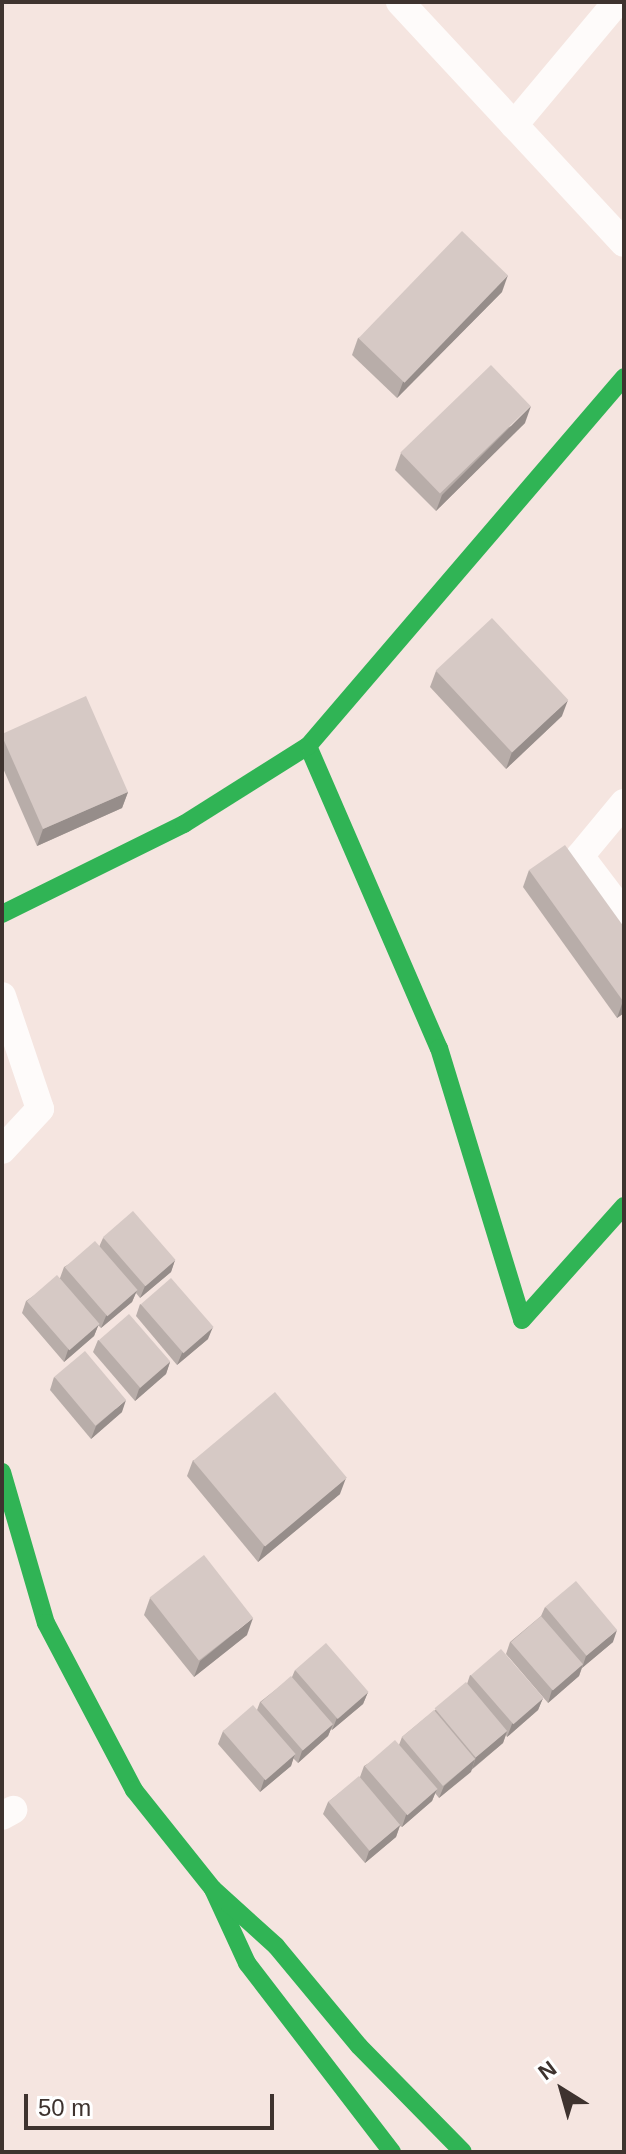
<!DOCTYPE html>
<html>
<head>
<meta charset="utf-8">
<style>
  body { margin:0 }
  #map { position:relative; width:626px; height:2154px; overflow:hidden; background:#f5e5e0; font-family:Arial,sans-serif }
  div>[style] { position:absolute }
  .street>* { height:28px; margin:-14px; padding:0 14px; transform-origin:14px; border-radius:14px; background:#fefbfa }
  .fast>* { height:18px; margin:-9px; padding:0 9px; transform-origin:9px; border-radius:9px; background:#30b455 }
  .wall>* { inset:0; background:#b8ada9 }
  .shaded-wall>* { inset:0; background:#968d8a }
  .building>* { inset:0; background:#d6c9c5; transform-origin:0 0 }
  span { translate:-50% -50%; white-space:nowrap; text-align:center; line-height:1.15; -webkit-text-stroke:6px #fff; paint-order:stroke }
  .frame { position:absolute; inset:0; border:4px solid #3e332f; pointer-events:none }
  .north { position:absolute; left:522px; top:2050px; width:80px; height:80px; -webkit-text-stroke:6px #fff; paint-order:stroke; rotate:323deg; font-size:22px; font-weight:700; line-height:32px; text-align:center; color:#3e332f }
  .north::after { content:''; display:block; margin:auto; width:28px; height:36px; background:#3e332f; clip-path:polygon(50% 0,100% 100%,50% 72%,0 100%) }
  .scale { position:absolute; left:24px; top:2094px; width:250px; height:36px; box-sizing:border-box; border:4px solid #3e332f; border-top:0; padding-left:10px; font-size:24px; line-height:28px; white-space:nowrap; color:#3e332f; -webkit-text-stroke:6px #fff; paint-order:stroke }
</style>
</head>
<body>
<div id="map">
  <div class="street">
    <i style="left:400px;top:2px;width:329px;rotate:47.1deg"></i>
    <i style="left:514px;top:125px;width:160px;rotate:-50.1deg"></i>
    <i style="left:624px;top:803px;width:69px;rotate:129.7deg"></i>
    <i style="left:580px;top:856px;width:73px;rotate:52.8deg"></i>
    <i style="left:2px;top:996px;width:119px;rotate:71.4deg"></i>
    <i style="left:40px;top:1109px;width:56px;rotate:132.8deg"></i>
    <i style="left:2px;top:1816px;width:13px;rotate:-29deg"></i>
  </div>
  <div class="fast">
    <i style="left:308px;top:746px;width:329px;rotate:66.6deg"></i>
    <i style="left:439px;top:1048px;width:284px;rotate:73deg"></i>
    <i style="left:522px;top:1320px;width:153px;rotate:-48.2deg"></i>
    <i style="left:2px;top:914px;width:203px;rotate:-26.3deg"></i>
    <i style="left:184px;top:824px;width:146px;rotate:-32.2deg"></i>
    <i style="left:308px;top:746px;width:486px;rotate:-49.4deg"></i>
    <i style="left:2px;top:1472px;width:157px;rotate:73.8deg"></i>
    <i style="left:46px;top:1623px;width:189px;rotate:62.2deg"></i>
    <i style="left:134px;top:1790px;width:127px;rotate:51.4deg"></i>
    <i style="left:392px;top:2152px;width:238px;rotate:-127.5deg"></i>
    <i style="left:247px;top:1963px;width:81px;rotate:-114.7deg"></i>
    <i style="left:213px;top:1889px;width:85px;rotate:42.1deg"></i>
    <i style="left:276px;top:1946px;width:130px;rotate:50.3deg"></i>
    <i style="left:359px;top:2046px;width:148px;rotate:45.5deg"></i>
  </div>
  <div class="wall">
    <i style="clip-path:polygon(502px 292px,397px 398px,352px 355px,358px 338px)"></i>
    <i style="clip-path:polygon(525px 423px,436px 511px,395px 470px,401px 453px)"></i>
    <i style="clip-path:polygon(436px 671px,562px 716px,506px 769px,430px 687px)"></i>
    <i style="clip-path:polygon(2px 734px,128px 792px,122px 808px,37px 846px,2px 766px)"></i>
    <i style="clip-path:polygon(529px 870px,624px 927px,624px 1013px,617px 1018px,523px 887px)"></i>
    <i style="clip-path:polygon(103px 1238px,175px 1260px,171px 1272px,140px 1298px,136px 1293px,132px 1302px,101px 1328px,98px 1325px,94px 1336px,64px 1362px,22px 1313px,26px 1301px,60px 1278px,64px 1267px,99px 1247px)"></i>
    <i style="clip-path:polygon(140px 1304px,208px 1339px,177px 1365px,136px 1316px)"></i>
    <i style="clip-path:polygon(98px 1340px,170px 1362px,166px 1374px,135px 1401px,93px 1352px)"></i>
    <i style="clip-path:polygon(54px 1377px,122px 1412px,91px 1439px,50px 1390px)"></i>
    <i style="clip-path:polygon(193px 1460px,340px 1494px,258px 1562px,187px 1476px)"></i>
    <i style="clip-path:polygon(150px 1598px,247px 1635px,194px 1677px,144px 1615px)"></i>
    <i style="clip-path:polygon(545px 1607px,613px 1642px,582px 1668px,579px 1676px,548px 1703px,506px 1654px,510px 1642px,541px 1616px)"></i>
    <i style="clip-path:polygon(295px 1670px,368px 1692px,363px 1704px,332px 1730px,331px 1729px,328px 1736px,298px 1763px,293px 1758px,291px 1766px,260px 1792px,218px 1744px,223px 1731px,257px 1710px,260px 1702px,292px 1677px)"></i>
    <i style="clip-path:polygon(470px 1675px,543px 1698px,538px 1710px,507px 1737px,506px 1735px,503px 1743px,439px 1798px,435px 1793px,432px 1801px,402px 1827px,400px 1826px,396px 1837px,365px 1863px,323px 1814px,328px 1802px,360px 1777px,364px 1766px,399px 1745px,402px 1737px,467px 1684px)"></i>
  </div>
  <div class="shaded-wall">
    <i style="clip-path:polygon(508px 275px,502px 292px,397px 398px,403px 382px)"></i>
    <i style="clip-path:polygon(531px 406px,525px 423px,436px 511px,442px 495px)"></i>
    <i style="clip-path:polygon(568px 700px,562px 716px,506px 769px,512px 752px)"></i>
    <i style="clip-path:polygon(128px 792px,122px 808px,37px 846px,43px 829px)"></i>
    <i style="clip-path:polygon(624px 1000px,624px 1013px,617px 1018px,623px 1001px)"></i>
    <i style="clip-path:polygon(175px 1260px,171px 1272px,140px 1298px,145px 1286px)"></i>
    <i style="clip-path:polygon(137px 1290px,132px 1302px,101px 1328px,106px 1316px)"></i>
    <i style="clip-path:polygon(99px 1324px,94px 1336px,64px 1362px,68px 1350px)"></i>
    <i style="clip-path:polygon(213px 1327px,208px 1339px,177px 1365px,182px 1353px)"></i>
    <i style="clip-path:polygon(170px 1362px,166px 1374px,135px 1401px,139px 1389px)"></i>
    <i style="clip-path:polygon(126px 1400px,122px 1412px,91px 1439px,96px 1426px)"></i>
    <i style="clip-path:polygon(346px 1478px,340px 1494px,258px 1562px,264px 1546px)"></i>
    <i style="clip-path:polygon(253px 1618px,247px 1635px,194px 1677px,200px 1661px)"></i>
    <i style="clip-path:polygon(617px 1630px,613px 1642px,582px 1668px,586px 1656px)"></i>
    <i style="clip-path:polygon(583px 1664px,579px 1676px,548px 1703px,552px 1690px)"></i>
    <i style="clip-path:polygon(368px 1692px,363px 1704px,332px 1730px,337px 1718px)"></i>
    <i style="clip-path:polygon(543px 1698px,538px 1710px,507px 1737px,512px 1724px)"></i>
    <i style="clip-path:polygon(333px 1724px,328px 1736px,298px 1763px,302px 1751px)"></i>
    <i style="clip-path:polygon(507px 1731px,503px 1743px,472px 1769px,476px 1757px)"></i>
    <i style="clip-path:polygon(295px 1754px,291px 1766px,260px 1792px,264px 1780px)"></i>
    <i style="clip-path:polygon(475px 1759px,471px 1772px,439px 1798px,444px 1786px)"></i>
    <i style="clip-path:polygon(437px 1789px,432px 1801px,402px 1827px,406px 1815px)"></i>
    <i style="clip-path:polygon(400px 1825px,396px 1837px,365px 1863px,369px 1851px)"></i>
  </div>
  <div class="building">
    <i style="left:462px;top:231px;width:64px;height:149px;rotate:44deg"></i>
    <i style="left:491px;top:365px;width:57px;height:126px;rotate:46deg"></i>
    <i style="left:492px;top:618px;width:112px;height:77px;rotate:47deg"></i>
    <i style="clip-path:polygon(86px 696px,128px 792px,43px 829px,2px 736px,2px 734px)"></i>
    <i style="clip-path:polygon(565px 845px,624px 927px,624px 1000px,623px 1001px,529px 870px)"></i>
    <i style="left:133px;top:1211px;width:65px;height:40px;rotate:49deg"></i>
    <i style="left:95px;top:1241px;width:65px;height:40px;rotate:49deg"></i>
    <i style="left:57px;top:1275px;width:65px;height:40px;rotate:49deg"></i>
    <i style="left:171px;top:1278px;width:65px;height:40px;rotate:49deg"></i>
    <i style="left:129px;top:1314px;width:63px;height:40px;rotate:49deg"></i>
    <i style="left:85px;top:1351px;width:64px;height:40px;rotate:50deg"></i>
    <i style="left:275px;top:1392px;width:112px;height:107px;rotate:50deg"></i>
    <i style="left:204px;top:1555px;width:80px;height:69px;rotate:52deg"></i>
    <i style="left:576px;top:1581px;width:64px;height:40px;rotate:50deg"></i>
    <i style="left:541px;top:1616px;width:64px;height:40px;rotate:49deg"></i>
    <i style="left:326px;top:1643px;width:65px;height:41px;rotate:49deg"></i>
    <i style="left:501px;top:1649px;width:65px;height:40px;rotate:49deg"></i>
    <i style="left:291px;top:1676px;width:64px;height:40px;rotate:49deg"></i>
    <i style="left:466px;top:1682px;width:64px;height:41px;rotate:50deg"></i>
    <i style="left:253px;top:1705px;width:65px;height:40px;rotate:49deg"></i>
    <i style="left:434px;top:1710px;width:64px;height:42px;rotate:50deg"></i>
    <i style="left:395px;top:1740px;width:65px;height:40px;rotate:49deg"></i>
    <i style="left:359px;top:1776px;width:64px;height:40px;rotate:50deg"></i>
  </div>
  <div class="frame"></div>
  <div class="north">N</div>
  <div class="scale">50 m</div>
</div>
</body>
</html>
